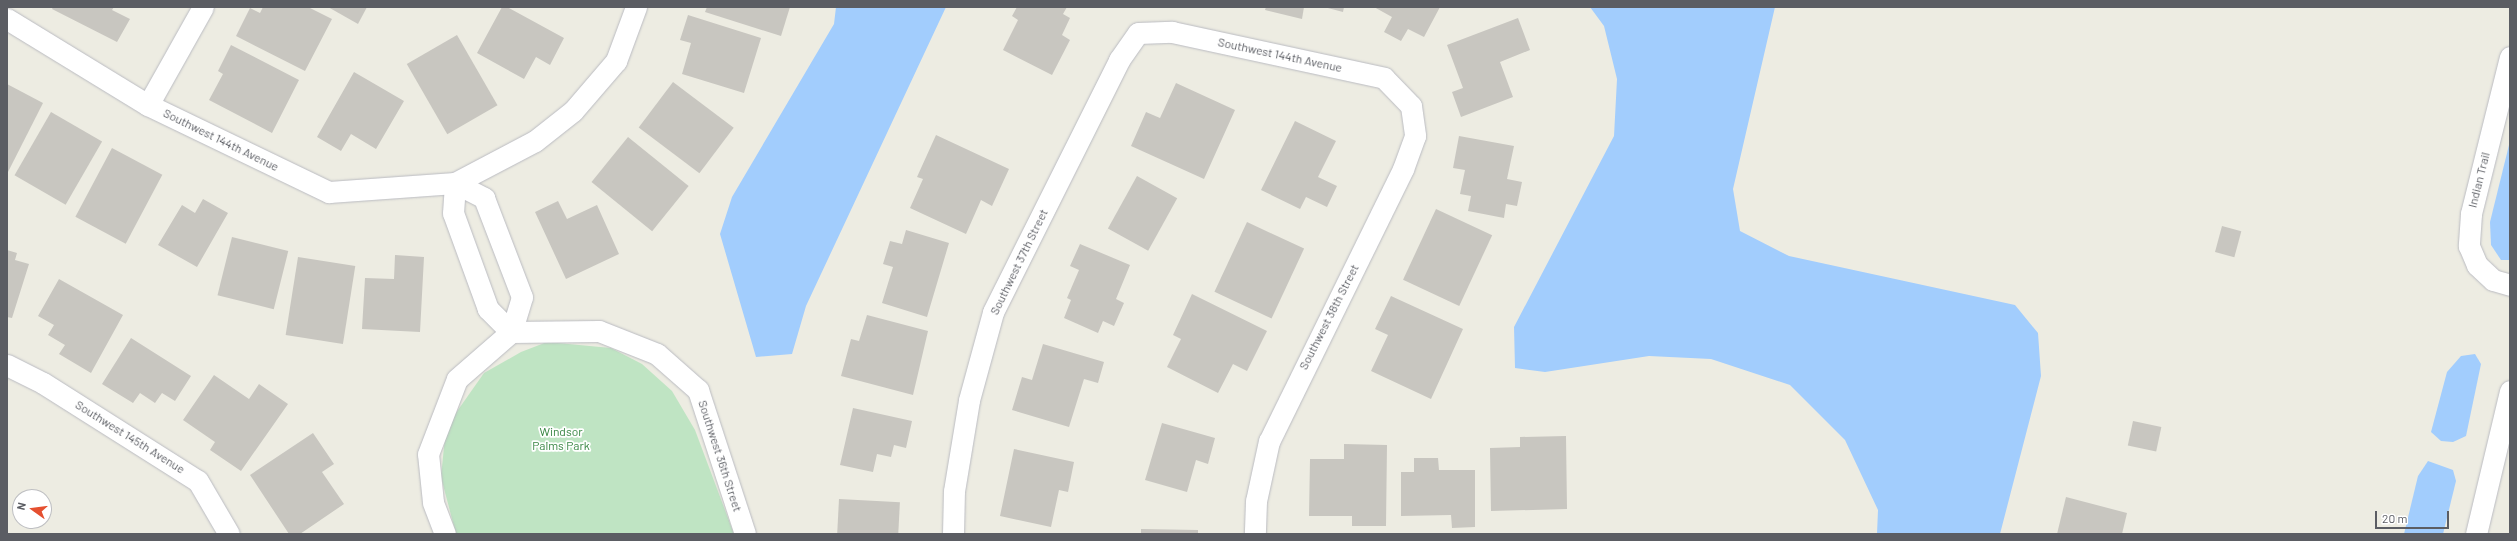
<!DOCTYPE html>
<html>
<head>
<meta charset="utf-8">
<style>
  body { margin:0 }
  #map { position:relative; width:2517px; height:541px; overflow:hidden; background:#edece2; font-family:Barlow,sans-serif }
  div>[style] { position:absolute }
  .green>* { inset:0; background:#bfe4c3 }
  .water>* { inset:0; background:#a2cdfd }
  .building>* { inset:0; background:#c8c6c0; transform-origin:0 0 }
  .roads { filter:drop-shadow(0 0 1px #babbc1) drop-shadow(0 0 1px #babbc1) }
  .street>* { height:21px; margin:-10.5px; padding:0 10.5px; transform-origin:10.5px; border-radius:10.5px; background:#fff }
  span { translate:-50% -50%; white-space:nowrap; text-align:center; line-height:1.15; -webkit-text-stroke:3.5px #fff; paint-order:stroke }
  .street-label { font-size:12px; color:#5b5d63 }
  .park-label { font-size:12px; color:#378542 }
  .frame { position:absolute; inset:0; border:8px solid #5b5d63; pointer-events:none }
  .north { position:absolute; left:12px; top:489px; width:40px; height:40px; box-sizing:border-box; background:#fff; border:1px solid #bdbec1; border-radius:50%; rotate:284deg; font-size:11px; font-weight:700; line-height:16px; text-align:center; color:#5b5d63 }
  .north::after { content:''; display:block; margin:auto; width:14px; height:18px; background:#e55030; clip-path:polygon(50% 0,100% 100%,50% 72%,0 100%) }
  .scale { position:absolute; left:2375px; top:511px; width:74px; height:18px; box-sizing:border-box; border:2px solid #5b5d63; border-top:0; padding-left:5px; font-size:12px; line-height:14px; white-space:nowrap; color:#5b5d63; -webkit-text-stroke:3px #fff; paint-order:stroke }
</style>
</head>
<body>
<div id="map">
  <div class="green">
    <i style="clip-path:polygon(547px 342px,611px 348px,642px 364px,672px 391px,695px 430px,734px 534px,456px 534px,441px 477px,446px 427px,484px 373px,521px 352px)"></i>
  </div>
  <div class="water">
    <i style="clip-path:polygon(836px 7px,946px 7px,806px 306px,792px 354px,756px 357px,720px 234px,732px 197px,834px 24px)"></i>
    <i style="clip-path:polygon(1590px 7px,1775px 7px,1733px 189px,1740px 231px,1789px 256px,2015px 305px,2038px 333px,2041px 376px,2000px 534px,1877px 534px,1878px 510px,1845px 440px,1790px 385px,1711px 359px,1649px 356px,1545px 372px,1515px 368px,1514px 327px,1614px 136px,1617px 79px,1604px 26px)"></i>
    <i style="clip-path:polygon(2510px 141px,2510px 260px,2501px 260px,2491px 245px,2490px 222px)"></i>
    <i style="clip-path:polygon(2475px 354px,2481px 364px,2466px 436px,2453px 442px,2441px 441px,2431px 432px,2447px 372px,2461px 356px)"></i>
    <i style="clip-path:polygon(2428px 461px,2453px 470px,2456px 481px,2443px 534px,2404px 534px,2418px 476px)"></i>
  </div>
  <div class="building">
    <i style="clip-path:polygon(53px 7px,114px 7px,112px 10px,130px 19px,117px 42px,52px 9px)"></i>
    <i style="clip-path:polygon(263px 7px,308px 7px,332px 19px,305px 71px,236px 36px,250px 8px,260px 13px)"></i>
    <i style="clip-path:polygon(328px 7px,367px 7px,358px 24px)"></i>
    <i style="clip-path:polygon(502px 7px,507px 7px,564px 38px,550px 65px,536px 57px,524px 79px,477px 53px)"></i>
    <i style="clip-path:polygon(707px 7px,790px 7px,781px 36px,705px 12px)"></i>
    <i style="clip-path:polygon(1017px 7px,1067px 7px,1063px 14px,1070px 18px,1062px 35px,1070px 40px,1052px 75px,1003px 50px,1018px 20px,1012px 16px)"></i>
    <i style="clip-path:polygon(1266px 7px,1304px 7px,1302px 19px,1265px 10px)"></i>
    <i style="clip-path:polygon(1324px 7px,1344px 7px,1343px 12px)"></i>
    <i style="clip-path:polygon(1374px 7px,1440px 7px,1424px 37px,1408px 29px,1401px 41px,1384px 32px,1392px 17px)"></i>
    <i style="clip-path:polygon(688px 15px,761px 38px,744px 93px,682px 74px,691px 43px,680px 40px)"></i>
    <i style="clip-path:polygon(1518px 18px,1530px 50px,1500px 62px,1513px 97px,1461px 117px,1452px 92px,1463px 88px,1447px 45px)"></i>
    <i style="left:457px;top:35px;width:81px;height:58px;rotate:60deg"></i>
    <i style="clip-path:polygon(231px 45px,299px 80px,272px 133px,209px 100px,223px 74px,218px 71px)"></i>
    <i style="clip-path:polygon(354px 72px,404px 101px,376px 149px,351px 134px,341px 151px,317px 137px)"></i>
    <i style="left:673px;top:82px;width:76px;height:57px;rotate:37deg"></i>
    <i style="clip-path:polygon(1176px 83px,1235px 110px,1204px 179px,1131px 146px,1146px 112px,1160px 118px)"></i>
    <i style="clip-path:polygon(7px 84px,43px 103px,7px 174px)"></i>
    <i style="left:51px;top:112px;width:59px;height:73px;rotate:30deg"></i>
    <i style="clip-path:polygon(1295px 121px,1336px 141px,1318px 177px,1337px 186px,1327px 207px,1306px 197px,1300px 209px,1261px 190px)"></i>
    <i style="clip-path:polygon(936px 135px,1009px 169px,992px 206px,981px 200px,966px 234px,910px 208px,923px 179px,917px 177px)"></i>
    <i style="clip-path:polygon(1459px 136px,1514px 146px,1507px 179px,1522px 182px,1517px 206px,1506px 204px,1504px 218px,1468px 211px,1471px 196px,1460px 194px,1465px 170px,1453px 168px)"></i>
    <i style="left:628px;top:137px;width:78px;height:58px;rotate:39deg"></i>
    <i style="left:112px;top:148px;width:57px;height:78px;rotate:28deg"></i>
    <i style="left:1137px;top:176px;width:46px;height:60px;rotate:29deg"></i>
    <i style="clip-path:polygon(203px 199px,228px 213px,197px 267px,158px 245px,182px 205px,195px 213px)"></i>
    <i style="clip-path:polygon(558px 201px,567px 219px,597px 205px,619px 254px,566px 279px,535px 212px)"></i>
    <i style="left:1436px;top:209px;width:62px;height:78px;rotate:25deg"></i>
    <i style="left:1247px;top:222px;width:63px;height:77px;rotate:25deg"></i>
    <i style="left:2222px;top:226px;width:20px;height:27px;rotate:15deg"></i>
    <i style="clip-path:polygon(906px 230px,949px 243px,927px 317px,882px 303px,893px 267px,883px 264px,890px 241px,902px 244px)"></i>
    <i style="left:232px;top:237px;width:58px;height:60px;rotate:14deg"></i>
    <i style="clip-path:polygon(1080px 244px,1130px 265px,1116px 299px,1124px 303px,1114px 326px,1103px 321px,1098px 333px,1064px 318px,1071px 300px,1067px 298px,1079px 270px,1070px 266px)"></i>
    <i style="clip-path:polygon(7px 250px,17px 253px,15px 260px,29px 264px,12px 318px,7px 317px)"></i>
    <i style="clip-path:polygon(395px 255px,424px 257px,420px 332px,362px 329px,365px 278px,394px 279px)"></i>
    <i style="left:298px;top:257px;width:58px;height:79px;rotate:9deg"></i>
    <i style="clip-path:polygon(59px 279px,123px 315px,91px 373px,59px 354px,65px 345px,48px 335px,54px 325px,38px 316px)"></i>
    <i style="clip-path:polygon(1192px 294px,1267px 331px,1247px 371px,1233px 364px,1218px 393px,1167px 367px,1181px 339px,1173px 335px)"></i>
    <i style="clip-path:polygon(1391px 296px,1463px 329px,1431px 399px,1371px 371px,1388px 335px,1375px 329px)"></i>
    <i style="clip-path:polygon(867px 315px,928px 331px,913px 395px,841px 376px,851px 339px,859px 341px)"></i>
    <i style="clip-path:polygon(131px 338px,191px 376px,175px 401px,162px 393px,155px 403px,140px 393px,133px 403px,102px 384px)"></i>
    <i style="clip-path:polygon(1043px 344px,1104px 362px,1098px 383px,1084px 379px,1069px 427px,1012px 410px,1022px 377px,1032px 380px)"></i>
    <i style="clip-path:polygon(214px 375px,249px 399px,259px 384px,288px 404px,241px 471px,210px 450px,215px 442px,183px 420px)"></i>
    <i style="clip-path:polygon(853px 408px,912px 421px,906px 448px,894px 445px,891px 457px,877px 454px,873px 472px,840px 465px)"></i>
    <i style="left:2133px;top:421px;width:29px;height:25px;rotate:12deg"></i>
    <i style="clip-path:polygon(1162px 423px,1215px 438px,1208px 464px,1196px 460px,1187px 492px,1145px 480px)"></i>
    <i style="clip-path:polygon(313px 433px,334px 464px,322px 472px,344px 504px,300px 534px,289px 534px,250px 475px)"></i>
    <i style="clip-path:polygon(1566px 436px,1567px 509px,1491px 511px,1490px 448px,1520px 447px,1520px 437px)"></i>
    <i style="clip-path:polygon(1344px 444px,1387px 445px,1386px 526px,1352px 526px,1352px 516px,1309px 516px,1310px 459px,1344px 459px)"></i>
    <i style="clip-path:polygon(1014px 449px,1074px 462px,1068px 492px,1059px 490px,1051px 527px,1000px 516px)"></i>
    <i style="clip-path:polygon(1414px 458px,1438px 458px,1439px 470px,1475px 470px,1475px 527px,1452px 528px,1451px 515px,1401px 516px,1401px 472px,1414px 472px)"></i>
    <i style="clip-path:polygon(2066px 497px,2127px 513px,2122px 534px,2057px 534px)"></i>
    <i style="left:839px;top:499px;width:61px;height:35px;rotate:3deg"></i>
    <i style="clip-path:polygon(1141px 529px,1198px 530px,1198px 534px,1141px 534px)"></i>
  </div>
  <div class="roads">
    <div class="street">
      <i style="left:7px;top:19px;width:165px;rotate:31.4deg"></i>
      <i style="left:148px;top:105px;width:201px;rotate:25.7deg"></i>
      <i style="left:329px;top:192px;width:126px;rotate:-4.1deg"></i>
      <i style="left:455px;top:183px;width:90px;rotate:-27.7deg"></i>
      <i style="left:535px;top:141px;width:48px;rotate:-38.3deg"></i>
      <i style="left:573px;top:111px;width:66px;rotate:-49.3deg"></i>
      <i style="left:616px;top:61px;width:58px;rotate:-69.7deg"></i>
      <i style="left:2510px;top:57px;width:162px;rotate:104deg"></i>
      <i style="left:2471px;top:214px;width:32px;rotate:94deg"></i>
      <i style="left:2469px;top:246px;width:21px;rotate:67deg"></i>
      <i style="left:2477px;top:265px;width:22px;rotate:43deg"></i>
      <i style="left:2493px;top:280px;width:18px;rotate:16deg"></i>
      <i style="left:148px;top:105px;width:112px;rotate:-60.7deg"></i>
      <i style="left:455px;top:183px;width:33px;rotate:27deg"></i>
      <i style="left:484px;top:198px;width:106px;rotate:69deg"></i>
      <i style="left:522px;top:297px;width:37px;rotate:107deg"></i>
      <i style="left:511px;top:332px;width:33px;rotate:-135deg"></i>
      <i style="left:488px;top:309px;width:102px;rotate:-110deg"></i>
      <i style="left:453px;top:213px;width:30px;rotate:-86deg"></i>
      <i style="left:7px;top:365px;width:40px;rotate:26.6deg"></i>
      <i style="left:43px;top:383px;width:183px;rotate:32.3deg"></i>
      <i style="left:198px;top:481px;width:61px;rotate:59.7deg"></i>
      <i style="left:445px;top:534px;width:34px;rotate:-111deg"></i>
      <i style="left:433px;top:502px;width:48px;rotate:-95.9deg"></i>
      <i style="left:428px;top:454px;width:80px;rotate:-68.9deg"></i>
      <i style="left:457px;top:379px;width:72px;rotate:-41deg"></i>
      <i style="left:511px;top:332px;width:88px;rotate:-0.7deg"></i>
      <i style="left:599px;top:331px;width:62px;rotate:21.6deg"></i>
      <i style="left:657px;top:354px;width:55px;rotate:41.3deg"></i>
      <i style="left:698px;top:390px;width:151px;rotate:71.9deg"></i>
      <i style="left:953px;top:534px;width:43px;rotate:-88.7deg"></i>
      <i style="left:954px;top:491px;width:92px;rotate:-80.6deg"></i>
      <i style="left:969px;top:400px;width:91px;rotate:-74.7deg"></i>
      <i style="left:993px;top:312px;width:282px;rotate:-63.4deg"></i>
      <i style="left:1119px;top:60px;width:33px;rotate:-55deg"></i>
      <i style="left:1138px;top:33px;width:34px;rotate:-2deg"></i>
      <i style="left:1172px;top:32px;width:217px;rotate:12.2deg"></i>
      <i style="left:1384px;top:78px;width:39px;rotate:46deg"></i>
      <i style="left:1411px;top:106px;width:30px;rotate:82deg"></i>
      <i style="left:1415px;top:136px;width:35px;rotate:110deg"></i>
      <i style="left:1403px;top:169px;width:303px;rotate:116.2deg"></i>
      <i style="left:1269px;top:441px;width:61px;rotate:102.2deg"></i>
      <i style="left:1256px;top:501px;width:33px;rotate:92deg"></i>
      <i style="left:2476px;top:534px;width:147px;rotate:-76.6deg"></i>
    </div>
  </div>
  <div class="street-label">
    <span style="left:1280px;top:55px;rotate:12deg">Southwest 144th Avenue</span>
    <span style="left:221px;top:140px;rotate:26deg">Southwest 144th Avenue</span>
    <span style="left:2479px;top:180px;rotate:-76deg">Indian Trail</span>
    <span style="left:1019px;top:262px;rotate:-64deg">Southwest 37th Street</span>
    <span style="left:1329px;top:317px;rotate:-63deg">Southwest 38th Street</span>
    <span style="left:130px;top:437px;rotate:32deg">Southwest 145th Avenue</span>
    <span style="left:720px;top:456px;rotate:72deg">Southwest 36th Street</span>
  </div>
  <div class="park-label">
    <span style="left:561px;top:439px">Windsor<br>Palms Park</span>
  </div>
  <div class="frame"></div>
  <div class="north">N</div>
  <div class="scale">20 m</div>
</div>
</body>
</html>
